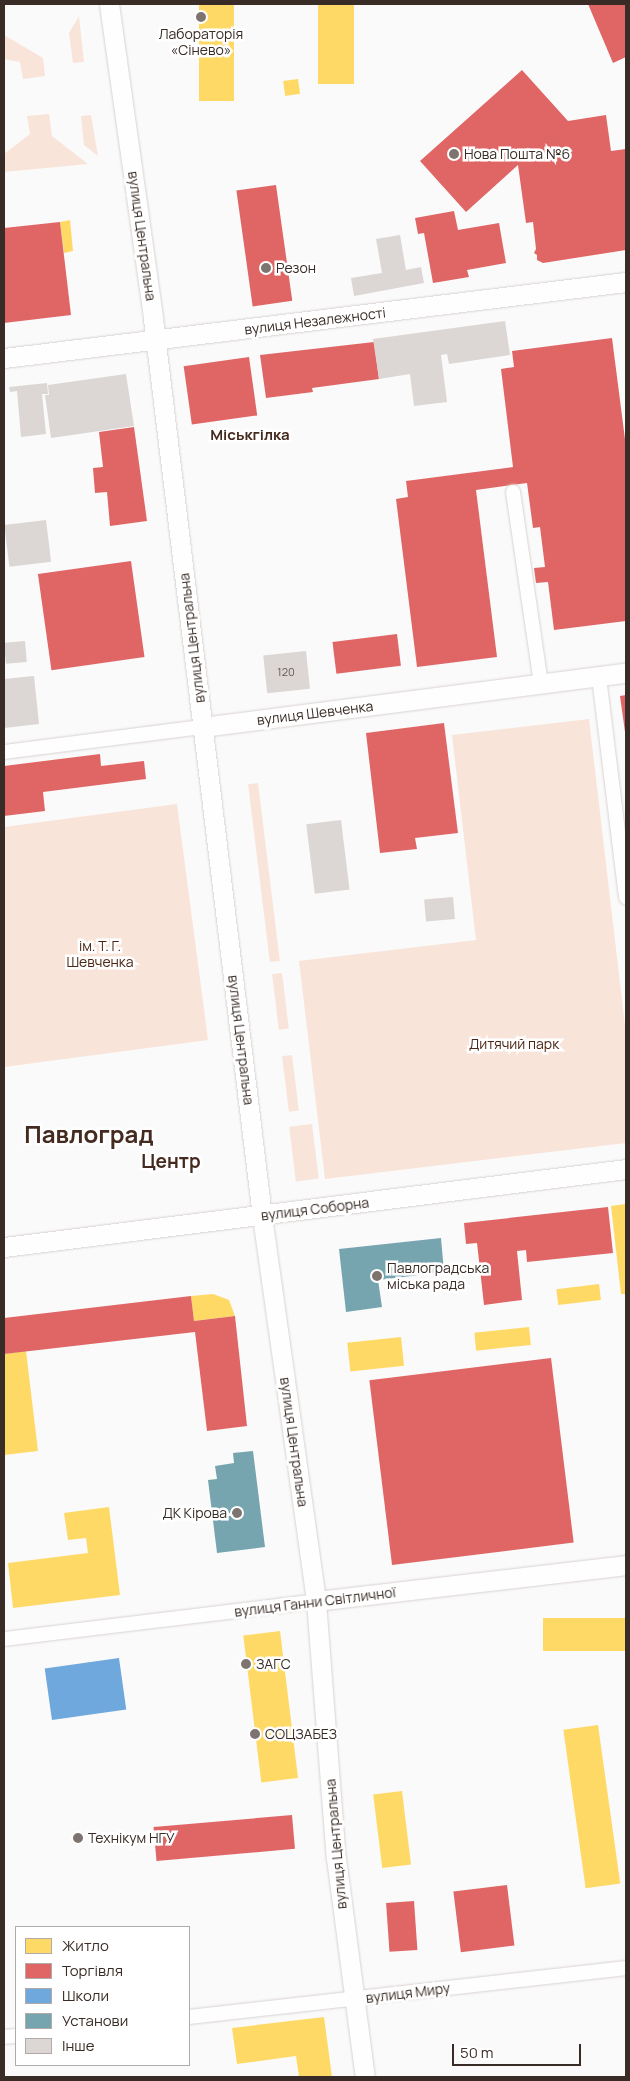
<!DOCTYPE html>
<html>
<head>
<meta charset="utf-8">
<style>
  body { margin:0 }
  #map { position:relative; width:630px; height:2081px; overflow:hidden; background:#fafafa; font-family:Manrope,sans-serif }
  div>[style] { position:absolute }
  .green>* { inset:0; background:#f9e4da; transform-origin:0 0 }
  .homes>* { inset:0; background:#ffd966; transform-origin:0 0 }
  .shops>* { inset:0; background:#e06666; transform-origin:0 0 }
  .schools>* { inset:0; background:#6fa8dc; transform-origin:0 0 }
  .public>* { inset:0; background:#76a5af }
  .building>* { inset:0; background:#dcd6d4; transform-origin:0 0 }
  .roads { filter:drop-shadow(0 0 1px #d9d2d0) drop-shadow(0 0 1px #d9d2d0) }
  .street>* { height:14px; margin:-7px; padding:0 7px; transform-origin:7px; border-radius:7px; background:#fefefe }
  .secondary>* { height:19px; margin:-9.5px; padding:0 9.5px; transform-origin:9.5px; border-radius:9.5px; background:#fefefe }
  .dots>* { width:14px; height:14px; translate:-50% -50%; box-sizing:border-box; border:2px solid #fff; border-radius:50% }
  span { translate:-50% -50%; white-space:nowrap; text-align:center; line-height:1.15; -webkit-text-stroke:5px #fff; paint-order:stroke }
  .number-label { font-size:11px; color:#625652 }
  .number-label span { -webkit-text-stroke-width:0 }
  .poi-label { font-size:14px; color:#392c26 }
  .left { translate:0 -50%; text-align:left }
  .right { translate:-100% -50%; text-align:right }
  .street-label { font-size:14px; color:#392c26 }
  .park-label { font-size:14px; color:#4b2614 }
  .neighbourhood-label { font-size:15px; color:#452b1f; font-weight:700 }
  .district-label { font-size:19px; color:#452b1f; font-weight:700 }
  .town-label { font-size:24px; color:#452b1f; font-weight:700 }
  .frame { position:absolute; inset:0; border:5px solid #392c26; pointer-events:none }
  .legend { position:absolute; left:15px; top:1926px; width:175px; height:140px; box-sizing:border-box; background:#fff; border:1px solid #b0aba8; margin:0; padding:6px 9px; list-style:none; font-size:15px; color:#392c26 }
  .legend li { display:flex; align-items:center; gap:10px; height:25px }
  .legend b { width:25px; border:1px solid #b0aba8 }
  .scale { position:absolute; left:452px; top:2044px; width:129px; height:22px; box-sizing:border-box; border:2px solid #392c26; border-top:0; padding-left:6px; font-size:15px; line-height:18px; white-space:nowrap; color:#392c26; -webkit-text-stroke:4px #fff; paint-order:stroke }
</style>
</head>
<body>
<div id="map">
  <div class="green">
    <i style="clip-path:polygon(79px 16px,84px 62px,73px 63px,69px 33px)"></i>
    <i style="clip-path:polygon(4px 35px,43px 58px,45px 76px,23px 79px,20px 62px,4px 59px)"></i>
    <i style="clip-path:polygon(49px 114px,52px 136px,88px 164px,4px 172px,4px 154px,30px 134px,27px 116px)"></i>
    <i style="clip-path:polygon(91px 115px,98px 156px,84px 145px,81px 116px)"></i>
    <i style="clip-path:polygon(589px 719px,626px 1034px,626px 1143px,325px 1179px,299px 961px,476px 940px,452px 735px)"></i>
    <i style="left:258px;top:783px;width:179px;height:10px;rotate:83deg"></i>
    <i style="clip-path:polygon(177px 804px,208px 1040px,4px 1067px,4px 827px)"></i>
    <i style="left:282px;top:973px;width:56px;height:10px;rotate:83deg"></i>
    <i style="left:292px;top:1055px;width:56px;height:10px;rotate:83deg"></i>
    <i style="left:312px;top:1124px;width:55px;height:23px;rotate:83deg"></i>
  </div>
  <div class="homes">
    <i style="left:199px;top:4px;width:35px;height:97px"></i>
    <i style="left:318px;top:4px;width:36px;height:80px"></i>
    <i style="left:298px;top:79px;width:15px;height:15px;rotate:82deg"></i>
    <i style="clip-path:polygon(70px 220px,73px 251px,64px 253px,60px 222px)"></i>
    <i style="clip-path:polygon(626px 1204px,626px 1294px,621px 1294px,611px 1206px)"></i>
    <i style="left:599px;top:1284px;width:16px;height:43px;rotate:83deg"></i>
    <i style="clip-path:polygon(213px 1294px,229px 1300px,235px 1316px,194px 1321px,191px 1296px)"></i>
    <i style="left:529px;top:1327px;width:18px;height:55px;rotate:84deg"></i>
    <i style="left:401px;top:1337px;width:29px;height:54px;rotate:84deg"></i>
    <i style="clip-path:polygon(26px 1351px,38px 1451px,4px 1455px,4px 1354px)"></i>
    <i style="clip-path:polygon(109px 1507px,120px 1595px,13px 1608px,8px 1563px,88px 1553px,86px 1538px,68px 1540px,64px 1513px)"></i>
    <i style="left:626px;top:1618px;width:33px;height:83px;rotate:90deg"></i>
    <i style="left:280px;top:1631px;width:148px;height:37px;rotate:83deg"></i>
    <i style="left:598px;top:1725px;width:160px;height:35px;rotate:82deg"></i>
    <i style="left:402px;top:1791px;width:74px;height:29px;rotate:83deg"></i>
    <i style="clip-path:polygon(324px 2017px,332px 2077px,299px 2077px,296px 2056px,237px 2064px,232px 2028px)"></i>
  </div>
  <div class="shops">
    <i style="clip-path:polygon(588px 4px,626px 4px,626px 57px,613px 63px)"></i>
    <i style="clip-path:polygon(522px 70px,568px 121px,606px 115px,611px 151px,626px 149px,626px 250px,543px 263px,537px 260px,537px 255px,534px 253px,536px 249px,533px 222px,526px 223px,518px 165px,466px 212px,420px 161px)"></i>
    <i style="left:276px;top:185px;width:117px;height:40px;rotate:82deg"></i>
    <i style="clip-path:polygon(454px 211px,458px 230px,499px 223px,506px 263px,467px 270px,469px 277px,433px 283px,424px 233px,418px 234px,415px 218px)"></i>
    <i style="clip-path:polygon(60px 222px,71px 315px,4px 323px,4px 228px)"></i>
    <i style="clip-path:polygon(612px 338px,626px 447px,626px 621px,554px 630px,548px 582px,536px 583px,534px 568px,545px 567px,540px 527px,533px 528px,527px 483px,476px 490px,497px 657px,417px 667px,396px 499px,408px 497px,406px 481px,513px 467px,501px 369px,514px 367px,512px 351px)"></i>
    <i style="clip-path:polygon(374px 342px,379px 379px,312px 388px,313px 392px,266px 398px,260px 355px)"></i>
    <i style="left:249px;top:357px;width:59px;height:66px;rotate:82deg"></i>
    <i style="clip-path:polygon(134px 427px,147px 521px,110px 526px,107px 492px,95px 493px,93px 468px,103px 467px,99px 432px)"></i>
    <i style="left:131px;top:561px;width:97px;height:94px;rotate:82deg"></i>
    <i style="left:397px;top:634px;width:32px;height:65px;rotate:83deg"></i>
    <i style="clip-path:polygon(626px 695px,626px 731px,625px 732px,620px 696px)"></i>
    <i style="clip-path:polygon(444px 723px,458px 833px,415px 838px,417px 849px,380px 853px,366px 733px)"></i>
    <i style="clip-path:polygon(100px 754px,101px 766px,144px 761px,146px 779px,43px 792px,45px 811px,4px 816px,4px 766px)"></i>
    <i style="clip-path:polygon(608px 1207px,613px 1253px,527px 1262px,526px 1250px,517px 1251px,522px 1300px,484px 1305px,477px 1243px,466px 1244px,464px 1223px)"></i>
    <i style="clip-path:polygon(191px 1296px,194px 1321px,235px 1316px,247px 1426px,207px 1431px,195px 1332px,4px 1354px,4px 1318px)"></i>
    <i style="left:551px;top:1358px;width:186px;height:183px;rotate:83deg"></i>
    <i style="left:292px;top:1815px;width:34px;height:139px;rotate:85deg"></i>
    <i style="left:507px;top:1885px;width:61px;height:54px;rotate:83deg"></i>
    <i style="left:414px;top:1901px;width:49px;height:28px;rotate:86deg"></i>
  </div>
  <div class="schools">
    <i style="left:119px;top:1658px;width:52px;height:75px;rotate:82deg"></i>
  </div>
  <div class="public">
    <i style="clip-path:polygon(441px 1238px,444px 1272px,378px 1280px,382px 1307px,346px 1312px,339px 1249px)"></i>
    <i style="clip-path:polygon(253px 1451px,265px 1547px,217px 1553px,208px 1480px,217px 1479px,215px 1466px,234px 1463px,233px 1453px)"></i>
  </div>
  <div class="building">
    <i style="clip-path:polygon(400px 235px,406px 270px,421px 267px,424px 283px,354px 296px,351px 278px,382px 273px,376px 239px)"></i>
    <i style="clip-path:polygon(505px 321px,510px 355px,449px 364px,447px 354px,441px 355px,447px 402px,414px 406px,410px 374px,379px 379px,373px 339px)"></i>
    <i style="clip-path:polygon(126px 374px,134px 426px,51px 438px,45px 395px,49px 395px,48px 385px)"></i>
    <i style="clip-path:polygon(47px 383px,48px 394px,42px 394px,46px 434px,21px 437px,17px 391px,10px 392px,9px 387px)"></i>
    <i style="left:46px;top:520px;width:42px;height:42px;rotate:83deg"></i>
    <i style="left:25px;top:641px;width:21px;height:21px;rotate:85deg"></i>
    <i style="left:306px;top:651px;width:38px;height:43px;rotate:84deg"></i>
    <i style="clip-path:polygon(34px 676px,39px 724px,4px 728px,4px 679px)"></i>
    <i style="left:341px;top:820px;width:70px;height:35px;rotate:83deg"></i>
    <i style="left:453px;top:897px;width:22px;height:29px;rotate:85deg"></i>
  </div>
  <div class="roads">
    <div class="street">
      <i style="left:513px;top:492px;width:194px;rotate:81.7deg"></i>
      <i style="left:599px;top:677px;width:222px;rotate:83deg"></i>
      <i style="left:4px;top:752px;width:200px;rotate:-7.2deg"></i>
      <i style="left:4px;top:1639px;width:314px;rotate:-6.9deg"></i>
      <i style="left:189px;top:2017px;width:440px;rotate:-6.4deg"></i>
      <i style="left:4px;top:2037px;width:12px;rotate:-5deg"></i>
    </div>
    <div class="secondary">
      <i style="left:109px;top:4px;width:318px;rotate:82deg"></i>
      <i style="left:153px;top:319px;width:904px;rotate:83.07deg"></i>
      <i style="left:262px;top:1216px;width:389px;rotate:82deg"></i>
      <i style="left:316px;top:1601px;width:258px;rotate:85.6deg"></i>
      <i style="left:336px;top:1858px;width:221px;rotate:82.5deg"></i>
      <i style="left:4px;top:358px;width:627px;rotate:-6.97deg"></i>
      <i style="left:202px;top:727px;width:427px;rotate:-7.3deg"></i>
      <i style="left:4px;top:1247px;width:627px;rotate:-7.15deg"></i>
      <i style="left:316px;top:1601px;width:312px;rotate:-6.6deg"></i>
    </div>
  </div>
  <div class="dots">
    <i style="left:201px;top:17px;background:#7d7470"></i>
    <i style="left:454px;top:154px;background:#7d7470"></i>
    <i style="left:266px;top:268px;background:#7d7470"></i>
    <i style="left:377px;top:1276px;background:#7d7470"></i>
    <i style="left:237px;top:1513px;background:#7d7470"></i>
    <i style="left:246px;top:1664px;background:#7d7470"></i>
    <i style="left:255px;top:1734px;background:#7d7470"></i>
    <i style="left:78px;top:1838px;background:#7d7470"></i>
  </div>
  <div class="number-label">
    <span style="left:286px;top:672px">120</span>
  </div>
  <div class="poi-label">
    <span style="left:201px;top:42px">Лабораторія<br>«Сінево»</span>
    <span class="left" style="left:464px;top:154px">Нова Пошта №6</span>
    <span class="left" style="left:276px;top:268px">Резон</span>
    <span class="left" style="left:387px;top:1276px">Павлоградська<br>міська рада</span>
    <span class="right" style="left:227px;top:1513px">ДК Кірова</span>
    <span class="left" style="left:256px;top:1664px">ЗАГС</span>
    <span class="left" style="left:265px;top:1734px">СОЦЗАБЕЗ</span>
    <span class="left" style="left:88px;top:1838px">Технікум НГУ</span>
  </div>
  <div class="street-label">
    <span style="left:142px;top:236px;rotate:82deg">вулиця Центральна</span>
    <span style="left:315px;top:321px;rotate:-7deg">вулиця Незалежності</span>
    <span style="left:192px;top:638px;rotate:-97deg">вулиця Центральна</span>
    <span style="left:315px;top:713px;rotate:-7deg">вулиця Шевченка</span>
    <span style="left:241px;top:1040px;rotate:83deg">вулиця Центральна</span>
    <span style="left:315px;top:1209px;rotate:-7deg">вулиця Соборна</span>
    <span style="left:294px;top:1442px;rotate:82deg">вулиця Центральна</span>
    <span style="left:315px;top:1602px;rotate:-7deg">вулиця Ганни Світличної</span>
    <span style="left:336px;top:1844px;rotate:-95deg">вулиця Центральна</span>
    <span style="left:408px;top:1993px;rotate:-7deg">вулиця Миру</span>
  </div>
  <div class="park-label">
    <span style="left:100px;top:954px">ім. Т. Г.<br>Шевченка</span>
    <span style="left:514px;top:1044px">Дитячий парк</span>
  </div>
  <div class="neighbourhood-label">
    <span style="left:250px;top:435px">Міськгілка</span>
  </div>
  <div class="district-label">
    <span style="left:171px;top:1162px">Центр</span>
  </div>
  <div class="town-label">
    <span style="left:89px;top:1134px">Павлоград</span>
  </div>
  <div class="frame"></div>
  <ul class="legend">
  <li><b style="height:14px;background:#ffd966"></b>Житло</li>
  <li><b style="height:14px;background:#e06666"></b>Торгівля</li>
  <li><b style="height:14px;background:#6fa8dc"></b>Школи</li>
  <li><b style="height:14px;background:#76a5af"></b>Установи</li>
  <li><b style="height:14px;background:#dcd6d4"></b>Інше</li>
  </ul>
  <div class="scale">50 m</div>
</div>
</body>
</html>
